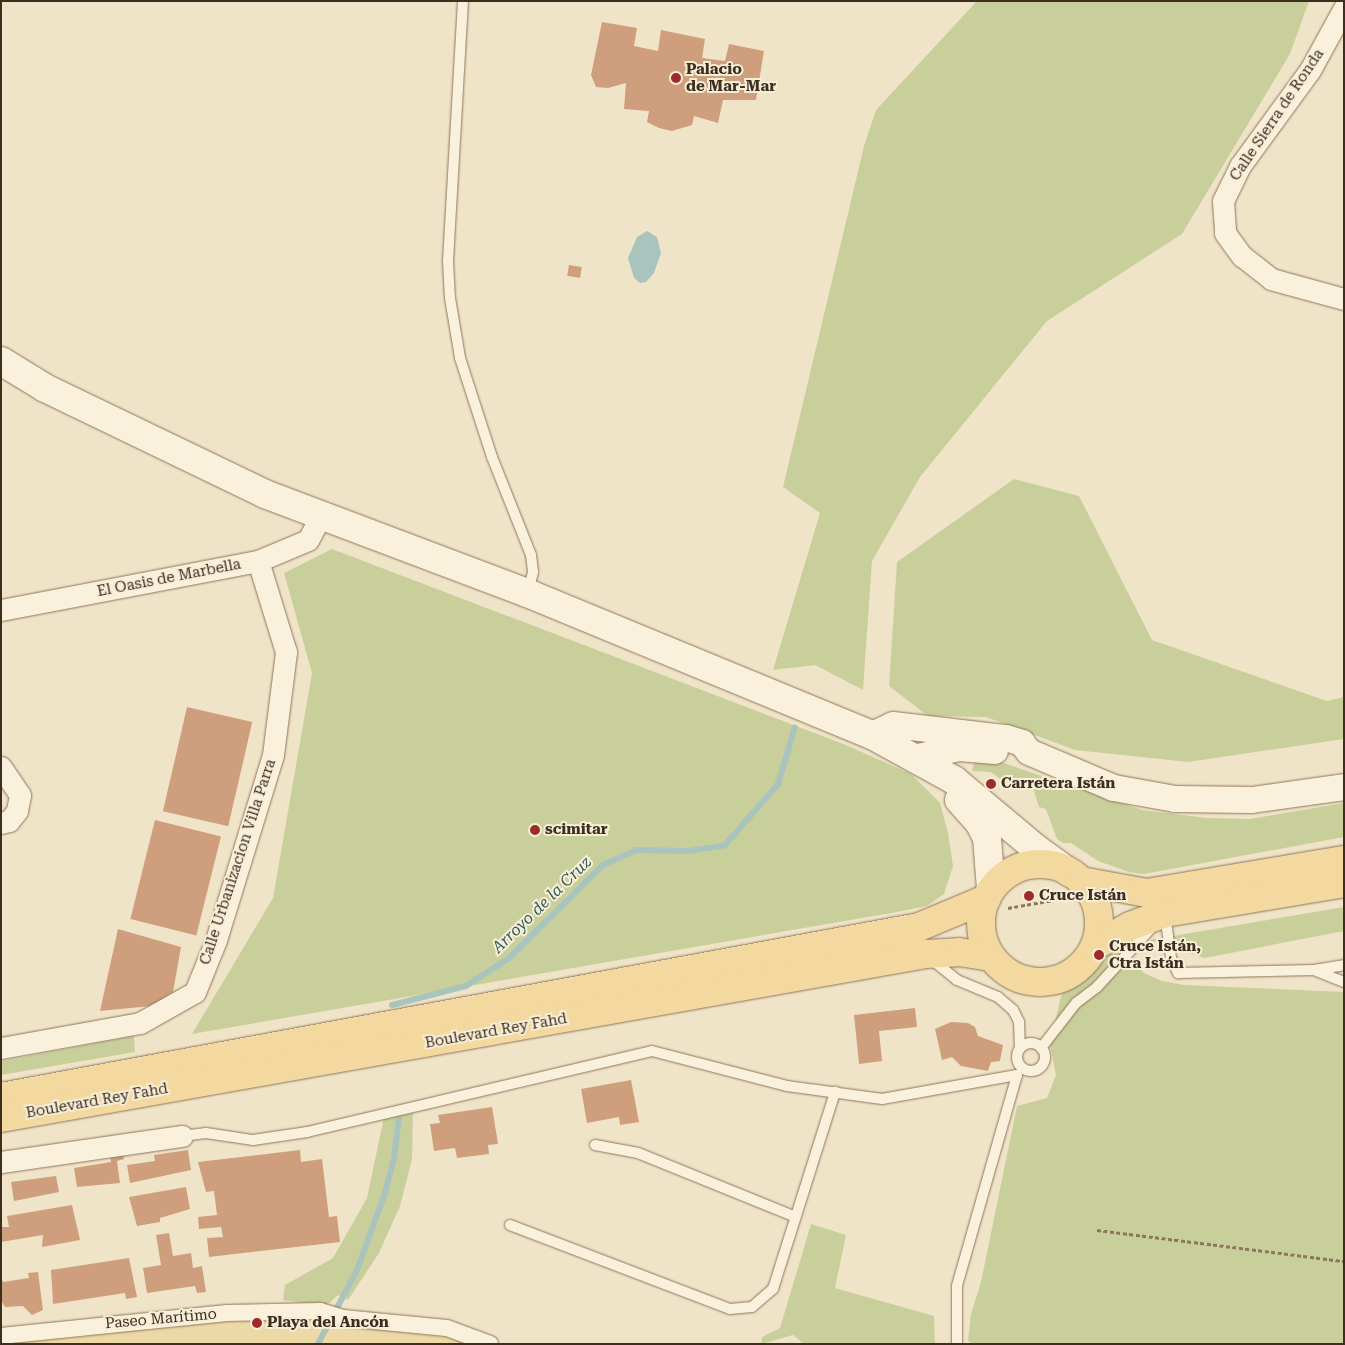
<!DOCTYPE html>
<html>
<head>
<meta charset="utf-8">
<style>
  body { margin:0 }
  #map { position:relative; width:1345px; height:1345px; overflow:hidden; background:#f0e4c8; font-family:"Roboto Serif",serif }
  div>[style] { position:absolute }
  .green>* { inset:0; background:#c9cf9b }
  .sand>* { inset:0; background:#ecd9a5 }
  .water>* { inset:0; background:#a9c4bc }
  .stream>* { height:6px; margin:-3px; padding:0 3px; transform-origin:3px; border-radius:3px; background:#a9c4bc }
  .building>* { inset:0; background:#cf9f7d; transform-origin:0 0 }
  .path>* { height:3px; margin-top:-1.5px; transform-origin:0; background:repeating-linear-gradient(90deg,#8d765c 0 4px,transparent 0 6.5px) }
  .roads { filter:drop-shadow(0 0 1px #8d765c) drop-shadow(0 0 1px #8d765c) }
  .service>* { height:10px; margin:-5px; padding:0 5px; transform-origin:5px; border-radius:5px; background:#faf1dc }
  .service>.ring { margin:-5px; padding:0; box-sizing:content-box; background:none; border:10px solid #faf1dc; border-radius:50% }
  .pedestrian>* { height:16px; margin:-8px; padding:0 8px; transform-origin:8px; border-radius:8px; background:#faf1dc }
  .minor>* { height:21px; margin:-10.5px; padding:0 10.5px; transform-origin:10.5px; border-radius:10.5px; background:#faf1dc }
  .tertiary>* { height:26px; margin:-13px; padding:0 13px; transform-origin:13px; border-radius:13px; background:#faf1dc }
  .secondary>* { height:28px; margin:-14px; padding:0 14px; transform-origin:14px; border-radius:14px; background:#faf1dc }
  .primary>* { height:28px; margin:-14px; padding:0 14px; transform-origin:14px; border-radius:14px; background:#f3d9a0 }
  .primary>.ring { margin:-14px; padding:0; box-sizing:content-box; background:none; border:28px solid #f3d9a0; border-radius:50% }
  .dots>* { width:14px; height:14px; translate:-50% -50%; box-sizing:border-box; border:2px solid #f7eed8; border-radius:50% }
  span { translate:-50% -50%; white-space:nowrap; text-align:center; line-height:1.15; -webkit-text-stroke:4px #f7eed8; paint-order:stroke }
  .poi-label { font-size:15px; color:#3d2e20; font-weight:700 }
  .left { translate:0 -50%; text-align:left }
  .street-label { font-size:15px; color:#3d2e20 }
  .water-label { font-size:16px; color:#2f5d5a; font-style:italic }
  .frame { position:absolute; inset:0; border:2px solid #3d2e20; pointer-events:none }
</style>
</head>
<body>
<div id="map">
  <div class="green">
    <i style="clip-path:polygon(977px 1px,1309px 1px,1290px 54px,1182px 234px,1047px 321px,920px 477px,872px 561px,863px 690px,815px 665px,773px 670px,820px 513px,783px 487px,864px 146px,876px 110px)"></i>
    <i style="clip-path:polygon(1014px 479px,1079px 496px,1152px 640px,1327px 701px,1344px 697px,1344px 739px,1188px 762px,1075px 750px,986px 717px,928px 716px,889px 686px,897px 562px)"></i>
    <i style="clip-path:polygon(332px 549px,846px 745px,911px 774px,940px 803px,948px 833px,953px 866px,944px 894px,927px 906px,897px 912px,192px 1034px,273px 898px,312px 673px,284px 573px)"></i>
    <i style="clip-path:polygon(989px 758px,1142px 810px,1207px 818px,1250px 819px,1344px 803px,1344px 837px,1144px 874px,1129px 872px,1098px 861px,1071px 843px,1063px 843px,1057px 839px,1046px 809px,1039px 807px,1034px 791px,1009px 778px,1003px 781px,991px 772px,972px 771px,975px 759px)"></i>
    <i style="clip-path:polygon(1344px 907px,1344px 931px,1205px 958px,1149px 940px)"></i>
    <i style="clip-path:polygon(1125px 951px,1144px 973px,1162px 981px,1184px 985px,1344px 992px,1344px 1344px,974px 1344px,968px 1341px,971px 1314px,981px 1282px,1017px 1106px,1047px 1098px,1056px 1075px,1050px 1045px,1060px 1000px,1074px 962px)"></i>
    <i style="clip-path:polygon(134px 1036px,135px 1052px,1px 1075px,1px 1061px)"></i>
    <i style="clip-path:polygon(413px 1113px,412px 1159px,400px 1206px,379px 1253px,348px 1300px,338px 1295px,326px 1306px,283px 1300px,285px 1285px,333px 1258px,367px 1198px,384px 1117px)"></i>
    <i style="clip-path:polygon(811px 1224px,846px 1235px,835px 1288px,934px 1316px,935px 1344px,804px 1344px,793px 1335px,761px 1344px,762px 1337px,780px 1328px)"></i>
  </div>
  <div class="sand">
    <i style="clip-path:polygon(320px 1311px,447px 1328px,490px 1344px,1px 1344px)"></i>
  </div>
  <div class="water">
    <i style="clip-path:polygon(647px 231px,657px 237px,661px 253px,654px 273px,646px 282px,640px 283px,634px 278px,628px 258px,637px 237px)"></i>
  </div>
  <div class="stream">
    <i style="left:392px;top:1005px;width:76px;rotate:-14.4deg"></i>
    <i style="left:466px;top:986px;width:51px;rotate:-33.1deg"></i>
    <i style="left:509px;top:958px;width:132px;rotate:-44.7deg"></i>
    <i style="left:603px;top:865px;width:36px;rotate:-24deg"></i>
    <i style="left:636px;top:850px;width:53px;rotate:1.1deg"></i>
    <i style="left:689px;top:851px;width:36px;rotate:-9deg"></i>
    <i style="left:725px;top:845px;width:81px;rotate:-49deg"></i>
    <i style="left:778px;top:784px;width:59px;rotate:-73.4deg"></i>
    <i style="left:318px;top:1344px;width:84px;rotate:-62.2deg"></i>
    <i style="left:357px;top:1270px;width:79px;rotate:-70deg"></i>
    <i style="left:384px;top:1196px;width:39px;rotate:-75deg"></i>
    <i style="left:394px;top:1158px;width:39px;rotate:-83deg"></i>
  </div>
  <div class="building">
    <i style="clip-path:polygon(602px 22px,637px 28px,634px 46px,658px 51px,661px 30px,705px 39px,702px 58px,725px 61px,729px 44px,764px 51px,756px 100px,723px 100px,718px 123px,694px 116px,692px 125px,672px 131px,659px 128px,647px 122px,649px 111px,624px 109px,626px 83px,608px 88px,596px 87px,591px 75px)"></i>
    <i style="left:569px;top:265px;width:13px;height:11px;rotate:9deg"></i>
    <i style="left:187px;top:707px;width:67px;height:107px;rotate:13deg"></i>
    <i style="left:155px;top:820px;width:68px;height:102px;rotate:14deg"></i>
    <i style="clip-path:polygon(118px 929px,181px 947px,173px 992px,151px 1006px,100px 1011px)"></i>
    <i style="clip-path:polygon(915px 1008px,917px 1027px,879px 1031px,882px 1061px,859px 1064px,854px 1015px)"></i>
    <i style="clip-path:polygon(951px 1022px,968px 1023px,975px 1027px,978px 1036px,1003px 1045px,1000px 1061px,991px 1062px,988px 1071px,961px 1066px,952px 1057px,942px 1060px,935px 1029px)"></i>
    <i style="clip-path:polygon(631px 1080px,639px 1122px,620px 1125px,619px 1117px,587px 1123px,581px 1089px)"></i>
    <i style="clip-path:polygon(492px 1107px,498px 1144px,488px 1145px,489px 1154px,457px 1158px,455px 1148px,434px 1151px,430px 1124px,440px 1123px,438px 1115px)"></i>
    <i style="clip-path:polygon(188px 1150px,191px 1170px,130px 1183px,127px 1165px,155px 1161px,154px 1155px)"></i>
    <i style="clip-path:polygon(300px 1150px,301px 1162px,322px 1159px,329px 1217px,337px 1216px,340px 1242px,209px 1257px,207px 1238px,223px 1237px,221px 1227px,199px 1229px,198px 1217px,217px 1215px,214px 1191px,206px 1192px,198px 1162px)"></i>
    <i style="clip-path:polygon(123px 1152px,124px 1159px,117px 1161px,120px 1183px,77px 1187px,74px 1168px,111px 1162px,110px 1154px)"></i>
    <i style="clip-path:polygon(56px 1176px,59px 1192px,14px 1201px,11px 1182px)"></i>
    <i style="clip-path:polygon(186px 1187px,190px 1209px,160px 1218px,160px 1222px,137px 1226px,129px 1197px)"></i>
    <i style="clip-path:polygon(72px 1205px,80px 1240px,42px 1247px,43px 1235px,1px 1242px,1px 1227px,9px 1227px,7px 1216px)"></i>
    <i style="clip-path:polygon(169px 1233px,173px 1256px,191px 1253px,193px 1268px,202px 1266px,206px 1292px,197px 1293px,195px 1286px,147px 1293px,143px 1268px,161px 1265px,156px 1235px)"></i>
    <i style="clip-path:polygon(129px 1258px,137px 1297px,126px 1299px,125px 1293px,53px 1304px,51px 1270px)"></i>
    <i style="clip-path:polygon(38px 1272px,43px 1310px,32px 1315px,23px 1306px,5px 1307px,1px 1300px,1px 1277px,3px 1282px,29px 1278px,28px 1273px)"></i>
  </div>
  <div class="path">
    <i style="left:1008px;top:908px;width:58px;rotate:-10deg"></i>
    <i style="left:1097px;top:1230px;width:249px;rotate:7.2deg"></i>
  </div>
  <div class="roads">
    <div class="service">
      <i style="left:463px;top:1px;width:260px;rotate:93.3deg"></i>
      <i style="left:448px;top:261px;width:37px;rotate:87deg"></i>
      <i style="left:450px;top:298px;width:61px;rotate:80.5deg"></i>
      <i style="left:460px;top:358px;width:104px;rotate:72.1deg"></i>
      <i style="left:492px;top:457px;width:105px;rotate:68.3deg"></i>
      <i style="left:531px;top:555px;width:17px;rotate:83deg"></i>
      <i style="left:533px;top:572px;width:21px;rotate:104deg"></i>
      <i style="left:1165px;top:914px;width:44px;rotate:82.2deg"></i>
      <i style="left:1171px;top:958px;width:17px;rotate:65deg"></i>
      <i style="left:1178px;top:973px;width:136px;rotate:-1.3deg"></i>
      <i style="left:1314px;top:970px;width:30px;rotate:-9deg"></i>
      <i style="left:930px;top:958px;width:35px;rotate:39deg"></i>
      <i style="left:957px;top:980px;width:44px;rotate:22.5deg"></i>
      <i style="left:998px;top:997px;width:20px;rotate:41deg"></i>
      <i style="left:1013px;top:1010px;width:13px;rotate:63deg"></i>
      <i style="left:1019px;top:1022px;width:26px;rotate:88deg"></i>
      <i style="left:1314px;top:970px;width:32px;rotate:22deg"></i>
      <i class="ring" style="left:1017px;top:1043px;width:18px;height:18px"></i>
      <i style="left:1041px;top:1048px;width:57px;rotate:-52.1deg"></i>
      <i style="left:1076px;top:1003px;width:26px;rotate:-37deg"></i>
      <i style="left:1097px;top:987px;width:83px;rotate:-47.4deg"></i>
      <i style="left:182px;top:1136px;width:24px;rotate:-7deg"></i>
      <i style="left:206px;top:1133px;width:48px;rotate:8.5deg"></i>
      <i style="left:253px;top:1140px;width:55px;rotate:-8.4deg"></i>
      <i style="left:307px;top:1132px;width:354px;rotate:-13.2deg"></i>
      <i style="left:652px;top:1051px;width:139px;rotate:14.5deg"></i>
      <i style="left:787px;top:1086px;width:96px;rotate:7.8deg"></i>
      <i style="left:882px;top:1099px;width:137px;rotate:-10.1deg"></i>
      <i style="left:1017px;top:1075px;width:219px;rotate:105.9deg"></i>
      <i style="left:957px;top:1286px;width:58px;rotate:90deg"></i>
      <i style="left:595px;top:1145px;width:44px;rotate:10.5deg"></i>
      <i style="left:638px;top:1153px;width:170px;rotate:22.1deg"></i>
      <i style="left:510px;top:1225px;width:235px;rotate:20.9deg"></i>
      <i style="left:730px;top:1309px;width:22px;rotate:-5deg"></i>
      <i style="left:752px;top:1307px;width:28px;rotate:-41deg"></i>
      <i style="left:773px;top:1289px;width:207px;rotate:-72.5deg"></i>
    </div>
    <div class="pedestrian">
      <i style="left:1px;top:1336px;width:227px;rotate:-5.8deg"></i>
      <i style="left:227px;top:1313px;width:93px;rotate:-1.2deg"></i>
      <i style="left:320px;top:1311px;width:24px;rotate:17deg"></i>
      <i style="left:343px;top:1318px;width:104px;rotate:5.5deg"></i>
      <i style="left:447px;top:1328px;width:46px;rotate:20.4deg"></i>
    </div>
    <div class="minor">
      <i style="left:1344px;top:8px;width:71px;rotate:118.7deg"></i>
      <i style="left:1310px;top:70px;width:119px;rotate:126.1deg"></i>
      <i style="left:1240px;top:166px;width:39px;rotate:116deg"></i>
      <i style="left:1223px;top:201px;width:32px;rotate:86deg"></i>
      <i style="left:1225px;top:233px;width:29px;rotate:54deg"></i>
      <i style="left:1242px;top:256px;width:37px;rotate:38deg"></i>
      <i style="left:1271px;top:279px;width:76px;rotate:15.3deg"></i>
      <i style="left:1px;top:610px;width:262px;rotate:-10.8deg"></i>
      <i style="left:258px;top:561px;width:54px;rotate:-22.8deg"></i>
      <i style="left:308px;top:540px;width:27px;rotate:-62deg"></i>
      <i style="left:1px;top:767px;width:34px;rotate:56deg"></i>
      <i style="left:20px;top:795px;width:16px;rotate:101deg"></i>
      <i style="left:17px;top:811px;width:13px;rotate:129deg"></i>
      <i style="left:9px;top:821px;width:8px;rotate:166deg"></i>
      <i style="left:1px;top:1048px;width:141px;rotate:-10.2deg"></i>
      <i style="left:140px;top:1023px;width:63px;rotate:-29.4deg"></i>
      <i style="left:195px;top:992px;width:56px;rotate:-68deg"></i>
      <i style="left:216px;top:940px;width:194px;rotate:-72.9deg"></i>
      <i style="left:273px;top:755px;width:104px;rotate:-82.8deg"></i>
      <i style="left:286px;top:652px;width:95px;rotate:-107.1deg"></i>
      <i style="left:1px;top:1162px;width:183px;rotate:-8.2deg"></i>
    </div>
    <div class="tertiary">
      <i style="left:872px;top:735px;width:23px;rotate:-25deg"></i>
      <i style="left:893px;top:725px;width:114px;rotate:6.6deg"></i>
      <i style="left:1006px;top:738px;width:17px;rotate:17deg"></i>
      <i style="left:1022px;top:743px;width:11px;rotate:52deg"></i>
      <i style="left:1029px;top:752px;width:92px;rotate:23deg"></i>
      <i style="left:1114px;top:788px;width:62px;rotate:10.2deg"></i>
      <i style="left:1175px;top:799px;width:77px;rotate:0.7deg"></i>
      <i style="left:1252px;top:800px;width:93px;rotate:-8deg"></i>
      <i style="left:914px;top:758px;width:46px;rotate:-12.5deg"></i>
      <i style="left:959px;top:748px;width:36px;rotate:5deg"></i>
    </div>
    <div class="secondary">
      <i style="left:1px;top:361px;width:52px;rotate:31.5deg"></i>
      <i style="left:45px;top:388px;width:244px;rotate:25.7deg"></i>
      <i style="left:265px;top:494px;width:280px;rotate:20.7deg"></i>
      <i style="left:527px;top:593px;width:373px;rotate:22.4deg"></i>
      <i style="left:872px;top:735px;width:94px;rotate:28.8deg"></i>
      <i style="left:954px;top:780px;width:104px;rotate:39.9deg"></i>
      <i style="left:1034px;top:847px;width:44px;rotate:35.8deg"></i>
      <i style="left:959px;top:800px;width:30px;rotate:48deg"></i>
      <i style="left:979px;top:822px;width:18px;rotate:63deg"></i>
      <i style="left:987px;top:838px;width:51px;rotate:85.5deg"></i>
    </div>
    <div class="primary">
      <i class="ring" style="left:981px;top:864px;width:90px;height:90px"></i>
      <i style="left:1081px;top:881px;width:67px;rotate:10.3deg"></i>
      <i style="left:1147px;top:893px;width:200px;rotate:-9.5deg"></i>
      <i style="left:1095px;top:946px;width:40px;rotate:-29.7deg"></i>
      <i style="left:1130px;top:926px;width:37px;rotate:-20deg"></i>
      <i style="left:1165px;top:913px;width:181px;rotate:-9.5deg"></i>
      <i style="left:1px;top:1097px;width:934px;rotate:-10.49deg"></i>
      <i style="left:919px;top:927px;width:73px;rotate:-22.7deg"></i>
      <i style="left:1px;top:1118px;width:938px;rotate:-10.06deg"></i>
      <i style="left:925px;top:954px;width:34px;rotate:-3deg"></i>
      <i style="left:959px;top:952px;width:32px;rotate:9deg"></i>
    </div>
  </div>
  <div class="dots">
    <i style="left:676px;top:78px;background:#9e2a2b"></i>
    <i style="left:991px;top:784px;background:#9e2a2b"></i>
    <i style="left:535px;top:830px;background:#9e2a2b"></i>
    <i style="left:1029px;top:896px;background:#9e2a2b"></i>
    <i style="left:1099px;top:955px;background:#9e2a2b"></i>
    <i style="left:257px;top:1323px;background:#9e2a2b"></i>
  </div>
  <div class="poi-label">
    <span class="left" style="left:686px;top:78px">Palacio<br>de Mar-Mar</span>
    <span class="left" style="left:1001px;top:784px">Carretera Istán</span>
    <span class="left" style="left:545px;top:830px">scimitar</span>
    <span class="left" style="left:1039px;top:896px">Cruce Istán</span>
    <span class="left" style="left:1109px;top:955px">Cruce Istán,<br>Ctra Istán</span>
    <span class="left" style="left:267px;top:1323px">Playa del Ancón</span>
  </div>
  <div class="street-label">
    <span style="left:1277px;top:115px;rotate:-56deg">Calle Sierra de Ronda</span>
    <span style="left:169px;top:578px;rotate:-11deg">El Oasis de Marbella</span>
    <span style="left:238px;top:862px;rotate:-72deg">Calle Urbanizacion Villa Parra</span>
    <span style="left:496px;top:1031px;rotate:-10deg">Boulevard Rey Fahd</span>
    <span style="left:97px;top:1101px;rotate:-10deg">Boulevard Rey Fahd</span>
    <span style="left:161px;top:1319px;rotate:-5deg">Paseo Marítimo</span>
  </div>
  <div class="water-label">
    <span style="left:542px;top:905px;rotate:-44deg">Arroyo de la Cruz</span>
  </div>
  <div class="frame"></div>
</div>
</body>
</html>
